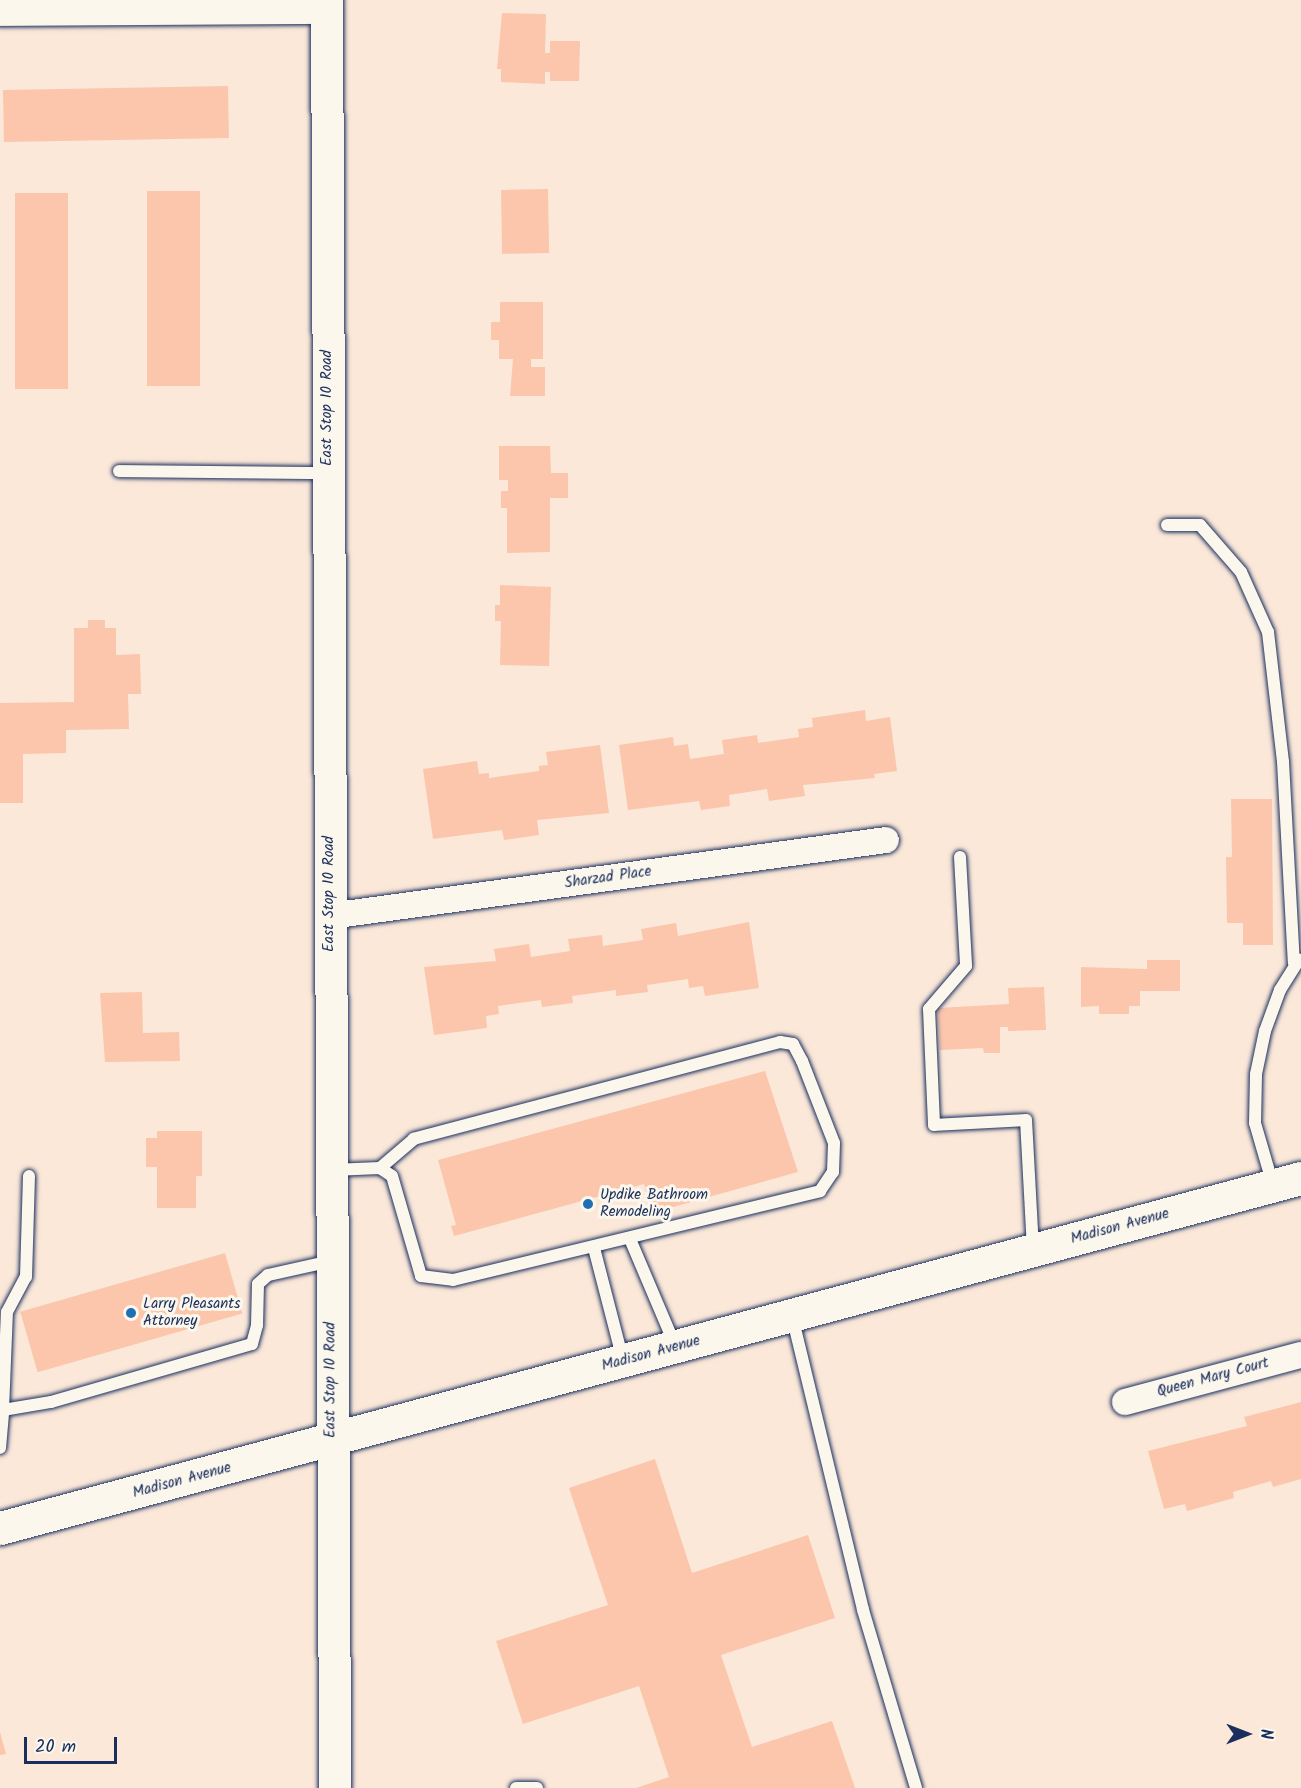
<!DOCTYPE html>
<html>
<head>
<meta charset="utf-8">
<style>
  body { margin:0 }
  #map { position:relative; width:1301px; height:1788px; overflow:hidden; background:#fbe8d9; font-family:Kalam,sans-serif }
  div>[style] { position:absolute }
  .building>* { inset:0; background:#fbc6ac; transform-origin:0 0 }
  .roads { filter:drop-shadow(0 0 2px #1b2f5e) drop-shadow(0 0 2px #1b2f5e) }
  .service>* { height:12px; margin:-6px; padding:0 6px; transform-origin:6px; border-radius:6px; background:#fbf7ec }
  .minor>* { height:26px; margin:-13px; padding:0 13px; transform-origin:13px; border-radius:13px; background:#fbf7ec }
  .tertiary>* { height:32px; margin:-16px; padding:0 16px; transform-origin:16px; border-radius:16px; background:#fbf7ec }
  .secondary>* { height:33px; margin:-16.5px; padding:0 16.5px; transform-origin:16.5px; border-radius:16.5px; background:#fbf7ec }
  .dots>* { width:16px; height:16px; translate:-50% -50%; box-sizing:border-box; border:3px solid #fbf7ec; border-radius:50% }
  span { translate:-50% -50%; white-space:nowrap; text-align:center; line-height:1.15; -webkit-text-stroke:6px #fbf7ec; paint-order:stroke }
  .street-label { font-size:15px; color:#1b2f5e }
  .poi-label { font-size:15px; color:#1b2f5e }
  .left { translate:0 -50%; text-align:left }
  .north { position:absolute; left:1217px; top:1704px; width:60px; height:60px; -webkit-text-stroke:4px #fbf7ec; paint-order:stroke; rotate:90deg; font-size:16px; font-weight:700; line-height:24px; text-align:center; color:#1b2f5e }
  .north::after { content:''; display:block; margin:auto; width:21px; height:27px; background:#1b2f5e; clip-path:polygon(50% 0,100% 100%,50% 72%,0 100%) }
  .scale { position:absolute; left:24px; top:1737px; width:93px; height:27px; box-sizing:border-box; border:3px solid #1b2f5e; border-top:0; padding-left:8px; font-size:18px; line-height:21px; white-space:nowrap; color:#1b2f5e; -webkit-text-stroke:4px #fbf7ec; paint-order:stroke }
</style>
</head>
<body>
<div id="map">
  <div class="building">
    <i style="clip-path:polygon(502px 13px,546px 14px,545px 53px,550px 53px,550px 41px,580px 41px,579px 81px,550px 81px,550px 72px,545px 72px,545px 84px,501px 82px,501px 69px,497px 69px)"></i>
    <i style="left:228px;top:86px;width:52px;height:225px;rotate:89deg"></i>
    <i style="left:548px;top:189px;width:64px;height:47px;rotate:89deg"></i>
    <i style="left:147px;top:191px;width:53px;height:195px"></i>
    <i style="left:15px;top:193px;width:53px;height:196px"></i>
    <i style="clip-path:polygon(500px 302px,543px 302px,543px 359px,531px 359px,531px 367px,545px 367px,545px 396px,510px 396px,513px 359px,499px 359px,499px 340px,491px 340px,491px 322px,500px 322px)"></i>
    <i style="clip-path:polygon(499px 446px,550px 446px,551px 473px,568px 473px,568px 498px,550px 498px,550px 552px,507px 553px,507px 508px,501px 508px,501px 491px,508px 491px,508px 480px,499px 480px)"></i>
    <i style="clip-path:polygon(500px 585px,551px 587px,549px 666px,500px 665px,501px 621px,495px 621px,495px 605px,500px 605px)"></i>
    <i style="clip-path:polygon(88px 620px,105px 620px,105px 628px,116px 628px,116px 655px,140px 654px,141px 694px,128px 694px,129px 729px,66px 730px,66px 753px,23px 754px,23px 803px,0 803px,0 703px,74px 702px,74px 628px,88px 628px)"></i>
    <i style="clip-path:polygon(865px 710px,866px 721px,890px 717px,897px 771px,874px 774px,875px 778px,803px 785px,805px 796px,769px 801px,767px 789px,729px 795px,730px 806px,701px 810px,699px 801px,628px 810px,619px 745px,673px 737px,674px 746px,688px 744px,690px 759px,724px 754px,722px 740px,757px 735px,758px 743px,799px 737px,798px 729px,813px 727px,812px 718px)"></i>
    <i style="clip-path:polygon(600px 745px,609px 813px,537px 820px,539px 835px,504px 840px,502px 830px,433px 839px,423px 769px,477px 761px,479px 774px,489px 773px,489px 778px,539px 771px,539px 766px,548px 765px,546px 752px)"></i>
    <i style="clip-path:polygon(1231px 799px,1272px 799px,1273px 945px,1243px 945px,1243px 923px,1227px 923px,1226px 857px,1232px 857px)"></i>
    <i style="clip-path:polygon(749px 922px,759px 988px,705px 996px,703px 986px,689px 988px,688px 979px,647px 985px,648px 992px,616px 996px,616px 990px,572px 996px,573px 1003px,542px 1007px,541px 1000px,498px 1006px,499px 1014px,486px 1016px,487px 1028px,434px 1035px,424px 967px,496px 961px,494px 949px,529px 944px,531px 957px,570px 951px,568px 939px,602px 935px,603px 946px,643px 940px,641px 929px,676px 923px,678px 936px)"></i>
    <i style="clip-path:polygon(1147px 960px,1180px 960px,1180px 991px,1140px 991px,1140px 1006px,1129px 1006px,1129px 1014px,1099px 1014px,1099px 1006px,1081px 1007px,1081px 967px,1147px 969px)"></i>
    <i style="clip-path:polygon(1044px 987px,1046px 1030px,1008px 1031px,1008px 1027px,1000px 1027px,1000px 1053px,984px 1053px,983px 1048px,940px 1050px,938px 1008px,1009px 1004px,1008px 988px)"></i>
    <i style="clip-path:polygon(142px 992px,143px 1033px,179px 1032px,180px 1061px,105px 1062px,100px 993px)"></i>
    <i style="clip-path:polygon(765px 1071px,798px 1172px,652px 1213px,644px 1184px,454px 1236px,451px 1226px,456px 1225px,438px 1160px)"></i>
    <i style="clip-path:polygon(157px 1131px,202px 1131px,202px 1176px,196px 1176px,196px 1208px,157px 1208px,157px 1167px,146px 1167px,146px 1138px,157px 1138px)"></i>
    <i style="left:225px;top:1253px;width:63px;height:213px;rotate:74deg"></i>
    <i style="clip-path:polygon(1301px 1402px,1301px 1479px,1273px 1487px,1271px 1481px,1233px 1492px,1234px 1498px,1187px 1511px,1185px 1504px,1164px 1509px,1148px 1451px,1247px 1426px,1244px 1417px)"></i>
    <i style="clip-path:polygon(655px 1459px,692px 1573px,808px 1535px,835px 1618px,721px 1655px,752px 1747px,832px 1721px,855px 1788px,636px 1788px,669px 1777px,639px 1686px,523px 1724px,496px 1641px,608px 1605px,569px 1488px)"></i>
    <i style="clip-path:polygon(0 1732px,6px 1754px,0 1755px)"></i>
  </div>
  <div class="roads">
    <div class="service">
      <i style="left:119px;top:471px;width:208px;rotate:0.6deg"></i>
      <i style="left:1167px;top:525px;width:33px"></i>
      <i style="left:1200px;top:525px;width:62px;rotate:48.9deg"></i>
      <i style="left:1241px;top:572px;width:66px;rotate:65.8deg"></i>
      <i style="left:1268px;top:632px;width:131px;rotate:83.4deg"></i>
      <i style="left:1283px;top:762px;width:201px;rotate:86.9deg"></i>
      <i style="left:960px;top:857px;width:109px;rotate:86.8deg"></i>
      <i style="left:966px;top:966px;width:57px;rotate:130.7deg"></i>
      <i style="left:929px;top:1009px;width:116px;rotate:87.5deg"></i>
      <i style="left:934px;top:1125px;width:92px;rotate:-3.1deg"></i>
      <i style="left:1026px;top:1120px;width:130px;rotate:86.9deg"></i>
      <i style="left:332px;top:1170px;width:48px;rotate:-2.4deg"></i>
      <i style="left:380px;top:1168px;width:14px;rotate:34deg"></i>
      <i style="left:392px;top:1176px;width:104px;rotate:73.8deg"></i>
      <i style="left:421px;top:1276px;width:32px;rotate:7deg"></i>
      <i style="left:453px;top:1280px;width:378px;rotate:-13.6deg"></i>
      <i style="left:820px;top:1191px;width:23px;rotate:-56deg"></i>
      <i style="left:833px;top:1172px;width:29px;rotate:-88deg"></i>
      <i style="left:834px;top:1143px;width:88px;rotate:-111.3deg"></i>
      <i style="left:802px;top:1061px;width:19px;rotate:-118deg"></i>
      <i style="left:793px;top:1044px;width:13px;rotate:-171deg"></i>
      <i style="left:780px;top:1042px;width:379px;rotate:165.2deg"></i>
      <i style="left:414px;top:1139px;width:45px;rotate:139.5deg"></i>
      <i style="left:1273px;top:1185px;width:65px;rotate:-106.2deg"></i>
      <i style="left:1255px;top:1123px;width:49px;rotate:-88.8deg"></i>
      <i style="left:1256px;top:1074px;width:44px;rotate:-78.2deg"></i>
      <i style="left:1265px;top:1031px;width:44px;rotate:-69.9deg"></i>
      <i style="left:1280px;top:990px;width:36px;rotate:-58deg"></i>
      <i style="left:630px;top:1239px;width:115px;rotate:67deg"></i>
      <i style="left:594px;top:1248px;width:116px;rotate:75.5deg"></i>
      <i style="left:792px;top:1316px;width:302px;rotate:76.4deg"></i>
      <i style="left:863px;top:1610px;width:186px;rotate:73.4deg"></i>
      <i style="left:3px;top:1410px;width:98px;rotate:-87.7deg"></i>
      <i style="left:7px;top:1312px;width:40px;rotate:-62deg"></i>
      <i style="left:26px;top:1277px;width:101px;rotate:-88.3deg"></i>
      <i style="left:0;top:1448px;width:38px;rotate:-85deg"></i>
      <i style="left:3px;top:1410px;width:49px;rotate:-9.5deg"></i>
      <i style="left:51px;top:1402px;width:209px;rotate:-16.1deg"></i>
      <i style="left:252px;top:1344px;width:20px;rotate:-75deg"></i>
      <i style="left:257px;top:1325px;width:41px;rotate:-88.6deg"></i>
      <i style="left:258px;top:1284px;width:13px;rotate:-42deg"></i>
      <i style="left:268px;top:1275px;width:65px;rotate:-12.5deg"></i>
      <i style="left:516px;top:1788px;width:21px"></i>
    </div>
    <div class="minor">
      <i style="left:0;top:13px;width:327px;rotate:-0.4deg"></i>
      <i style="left:330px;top:916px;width:561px;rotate:-7.78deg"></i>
      <i style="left:1125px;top:1402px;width:182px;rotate:-15deg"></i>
    </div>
    <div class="tertiary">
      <i style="left:327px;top:0;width:1788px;rotate:89.74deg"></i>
    </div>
    <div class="secondary">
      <i style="left:0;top:1528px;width:1347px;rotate:-15.06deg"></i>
    </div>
  </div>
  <div class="dots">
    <i style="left:588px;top:1204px;background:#1f6fb2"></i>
    <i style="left:131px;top:1313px;background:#1f6fb2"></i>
  </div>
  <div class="street-label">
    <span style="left:328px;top:408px;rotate:-90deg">East Stop 10 Road</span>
    <span style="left:608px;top:878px;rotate:-8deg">Sharzad Place</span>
    <span style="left:330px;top:894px;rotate:-90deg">East Stop 10 Road</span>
    <span style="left:1120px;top:1227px;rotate:-15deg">Madison Avenue</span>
    <span style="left:651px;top:1354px;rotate:-15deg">Madison Avenue</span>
    <span style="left:1213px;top:1378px;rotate:-15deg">Queen Mary Court</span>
    <span style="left:331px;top:1380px;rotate:-90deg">East Stop 10 Road</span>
    <span style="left:182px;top:1481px;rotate:-15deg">Madison Avenue</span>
  </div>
  <div class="poi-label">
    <span class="left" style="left:600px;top:1204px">Updike Bathroom<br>Remodeling</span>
    <span class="left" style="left:143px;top:1313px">Larry Pleasants<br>Attorney</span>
  </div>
  <div class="north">N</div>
  <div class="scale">20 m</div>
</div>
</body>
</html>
